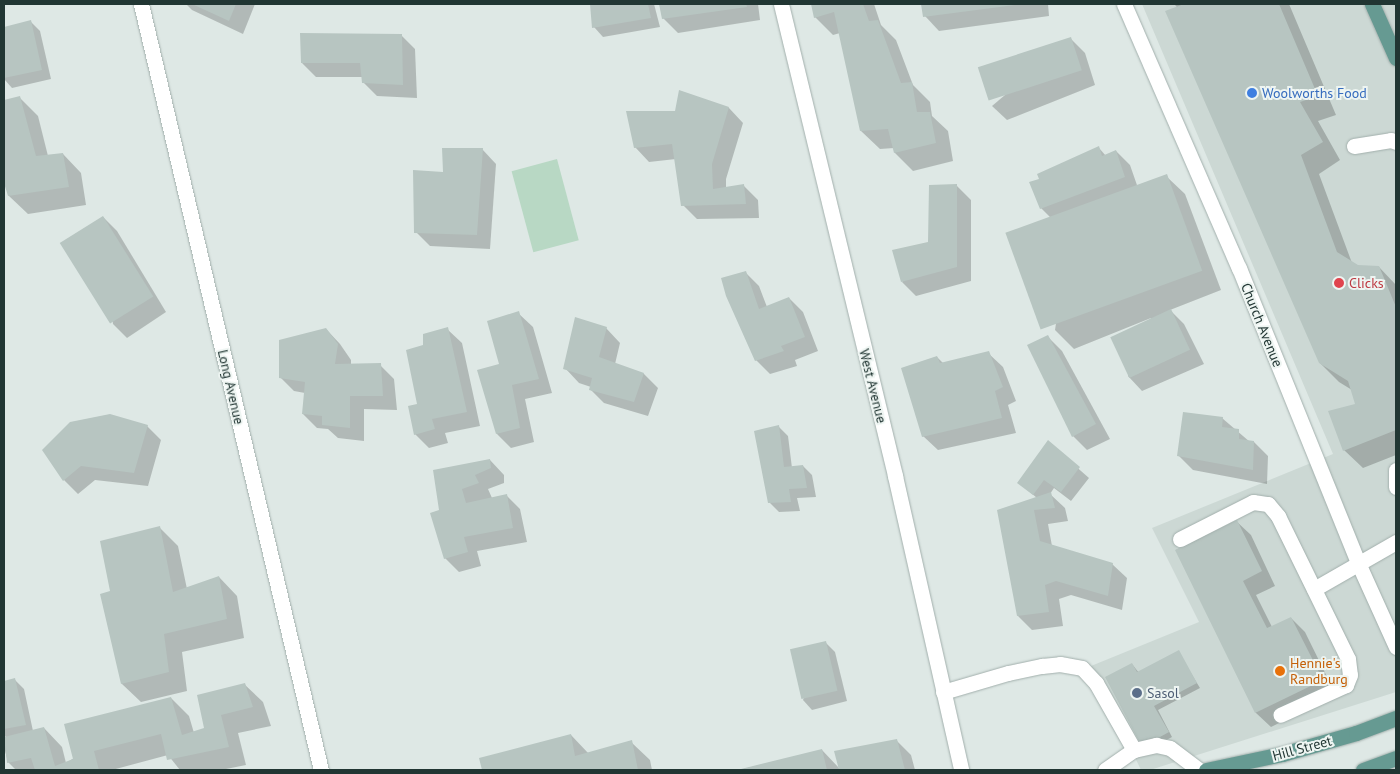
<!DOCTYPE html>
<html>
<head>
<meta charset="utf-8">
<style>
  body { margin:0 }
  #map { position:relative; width:1400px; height:774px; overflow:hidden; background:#dee8e5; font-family:"PT Sans",sans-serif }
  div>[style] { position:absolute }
  .built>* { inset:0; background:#ccd8d4 }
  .green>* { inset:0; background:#b8d8c4; transform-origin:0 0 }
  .shadow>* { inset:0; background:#0003 }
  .building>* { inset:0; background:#b7c5c1; transform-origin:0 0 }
  .roads { filter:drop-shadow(0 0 1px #a2afac) drop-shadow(0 0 1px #a2afac) }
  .minor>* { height:15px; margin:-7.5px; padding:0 7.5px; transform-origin:7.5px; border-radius:7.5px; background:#fff }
  .major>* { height:15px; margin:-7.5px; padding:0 7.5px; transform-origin:7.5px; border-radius:7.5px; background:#669a92 }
  .dots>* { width:14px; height:14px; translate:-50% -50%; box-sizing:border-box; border:2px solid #eef5f2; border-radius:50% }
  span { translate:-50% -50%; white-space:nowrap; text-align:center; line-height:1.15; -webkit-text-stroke:4px #eef5f2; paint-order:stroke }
  .shop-label { font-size:14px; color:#366cbe }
  .left { translate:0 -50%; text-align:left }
  .health-label { font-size:14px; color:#be3a42 }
  .street-label { font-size:14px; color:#213633 }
  .food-label { font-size:14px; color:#c56008 }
  .service-label { font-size:14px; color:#4e5e75 }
  .frame { position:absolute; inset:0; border:5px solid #213633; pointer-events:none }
</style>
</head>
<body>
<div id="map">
  <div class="built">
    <i style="clip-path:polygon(1142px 4px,1396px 4px,1396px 692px,1150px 770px,1141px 770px,1091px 666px,1199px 622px,1152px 528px,1333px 454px)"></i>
  </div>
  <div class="green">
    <i style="left:557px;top:159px;width:84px;height:47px;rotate:75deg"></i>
  </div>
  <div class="shadow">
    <i style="clip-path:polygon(186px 4px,255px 4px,243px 34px,192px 10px)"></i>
    <i style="clip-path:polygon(591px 4px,654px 4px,660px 27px,603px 37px,594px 27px)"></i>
    <i style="clip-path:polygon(660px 4px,758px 4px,760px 20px,678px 33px,663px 18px)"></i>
    <i style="clip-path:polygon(812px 4px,874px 4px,881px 25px,896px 40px,913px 85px,930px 102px,932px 116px,948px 131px,953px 161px,913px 171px,895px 153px,894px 148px,880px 149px,861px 131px,840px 33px,833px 35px,815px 17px)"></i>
    <i style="clip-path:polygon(922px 4px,1048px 4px,1049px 16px,939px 31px,925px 16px)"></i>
    <i style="clip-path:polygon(1174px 4px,1289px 4px,1336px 115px,1318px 121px,1340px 160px,1319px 174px,1352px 263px,1357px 267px,1379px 267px,1396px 285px,1396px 455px,1363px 468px,1344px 450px,1357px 404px,1352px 390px,1339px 382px,1320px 363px,1178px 8px)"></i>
    <i style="clip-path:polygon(31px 22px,40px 31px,51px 79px,12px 88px,4px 79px,4px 29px)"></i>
    <i style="clip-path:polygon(401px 35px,415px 49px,417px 98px,377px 96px,363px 82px,363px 77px,316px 77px,302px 63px)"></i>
    <i style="clip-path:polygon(1071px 39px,1085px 53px,1095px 85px,1007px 120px,992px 106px)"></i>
    <i style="clip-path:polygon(680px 91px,729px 108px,743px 123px,726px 179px,726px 188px,743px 185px,758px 200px,759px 218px,697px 219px,683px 205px,676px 159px,649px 162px,635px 147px,676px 112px)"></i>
    <i style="clip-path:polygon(19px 97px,38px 116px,48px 156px,63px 154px,81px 173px,86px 205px,28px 214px,9px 196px,4px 178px,4px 101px)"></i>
    <i style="clip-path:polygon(1099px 148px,1106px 156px,1116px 151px,1130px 165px,1138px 188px,1166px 176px,1185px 194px,1221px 290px,1170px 310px,1184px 324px,1204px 364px,1142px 391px,1128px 376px,1151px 318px,1074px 349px,1055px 330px,1072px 218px,1071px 216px,1055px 222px,1041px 208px,1041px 180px)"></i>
    <i style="clip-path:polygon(482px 149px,496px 164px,490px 249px,430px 246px,416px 232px)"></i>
    <i style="clip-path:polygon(957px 186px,971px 200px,971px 281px,916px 296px,902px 282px,929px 243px)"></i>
    <i style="clip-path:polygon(103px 217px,117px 231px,166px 312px,127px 338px,113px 324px)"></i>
    <i style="clip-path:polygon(745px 272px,759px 286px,767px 307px,789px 298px,803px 312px,818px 351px,795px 360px,797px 366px,770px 374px,756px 360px)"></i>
    <i style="clip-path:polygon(518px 313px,533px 327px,552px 393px,525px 399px,534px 442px,511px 448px,497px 434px,500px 365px)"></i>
    <i style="clip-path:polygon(606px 328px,620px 343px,615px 364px,644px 374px,658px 388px,648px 416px,604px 403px,590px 389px,591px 387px,579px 383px,565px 368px)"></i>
    <i style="clip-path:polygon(326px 329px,340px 344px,351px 360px,351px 365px,380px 365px,394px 379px,397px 410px,364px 409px,364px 441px,338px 438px,328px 429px,317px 428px,303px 414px,305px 393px,294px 391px,280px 377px)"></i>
    <i style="clip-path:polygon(447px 329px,462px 343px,480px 426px,445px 433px,448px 443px,429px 448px,415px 434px,425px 346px)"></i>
    <i style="clip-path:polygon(1048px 337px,1062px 351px,1110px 439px,1087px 450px,1073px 436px)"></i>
    <i style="clip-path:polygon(988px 353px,1003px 367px,1016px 401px,1008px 405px,1016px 433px,938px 450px,923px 436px,937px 357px,944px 364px)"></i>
    <i style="clip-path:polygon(1222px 418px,1250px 442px,1254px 442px,1268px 456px,1267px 484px,1193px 470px,1179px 456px)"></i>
    <i style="clip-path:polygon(147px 426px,161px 440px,148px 486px,95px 480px,78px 494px,64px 480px,44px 450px)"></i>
    <i style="clip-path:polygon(779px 427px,788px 436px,792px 468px,803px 466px,812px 475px,816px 497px,797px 498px,800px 511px,779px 512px,769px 502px)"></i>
    <i style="clip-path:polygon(1048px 442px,1089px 478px,1071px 501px,1054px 488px,1050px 494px,1065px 508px,1068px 521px,1048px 524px,1052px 546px,1112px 564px,1127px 578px,1122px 610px,1071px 595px,1059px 599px,1063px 626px,1032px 630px,1018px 616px,999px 511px,1037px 498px,1019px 483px)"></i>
    <i style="clip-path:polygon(490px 460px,504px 475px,504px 483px,488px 489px,492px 498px,506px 495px,520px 509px,527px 542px,477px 551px,481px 566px,459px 572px,445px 558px,441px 511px,434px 471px)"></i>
    <i style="clip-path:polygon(1236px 521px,1251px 535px,1275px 586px,1256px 595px,1272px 627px,1291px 618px,1305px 632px,1336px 695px,1271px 727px,1256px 713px,1176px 550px)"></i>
    <i style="clip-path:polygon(160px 528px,178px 546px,187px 589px,219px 577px,237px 596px,244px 638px,182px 652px,187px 691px,141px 702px,122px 684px,101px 595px,112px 592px)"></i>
    <i style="clip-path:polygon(826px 643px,835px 652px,847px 701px,812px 710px,803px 700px)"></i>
    <i style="clip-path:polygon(1178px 652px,1200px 688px,1158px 710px,1172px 737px,1148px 750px,1132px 664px,1139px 673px)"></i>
    <i style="clip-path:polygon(15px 680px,24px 689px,33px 731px,44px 728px,62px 747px,66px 763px,171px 698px,189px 716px,194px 733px,206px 729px,244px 684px,263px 702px,271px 726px,238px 733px,246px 765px,221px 770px,180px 770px,168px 755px,112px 770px,16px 770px,8px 762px,4px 747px,4px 738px,7px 738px,4px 735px,4px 682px)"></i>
    <i style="clip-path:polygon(571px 735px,589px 754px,631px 742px,650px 760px,652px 770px,483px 770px,481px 759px)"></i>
    <i style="clip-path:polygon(896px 740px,911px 755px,915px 770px,739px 770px,822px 750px,839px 768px)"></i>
  </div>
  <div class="building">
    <i style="clip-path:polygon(192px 4px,236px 4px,229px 21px)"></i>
    <i style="clip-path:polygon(590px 4px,648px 4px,651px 18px,592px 28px)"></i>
    <i style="clip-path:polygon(659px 4px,746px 4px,747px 7px,662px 19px)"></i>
    <i style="clip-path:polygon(811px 4px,863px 4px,869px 21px,878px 20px,901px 83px,912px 82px,917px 112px,930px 112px,936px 143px,894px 153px,888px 129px,860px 131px,834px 12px,814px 18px)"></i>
    <i style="clip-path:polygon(921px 4px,1015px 4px,1015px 5px,923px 17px)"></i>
    <i style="clip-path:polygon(1184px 4px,1279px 4px,1318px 96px,1300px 102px,1323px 142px,1301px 155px,1337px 252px,1358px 265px,1379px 266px,1396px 307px,1396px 430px,1343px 451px,1328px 411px,1355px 404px,1348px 381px,1319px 363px,1165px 11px)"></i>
    <i style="clip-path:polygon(31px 20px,42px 70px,4px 78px,4px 27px)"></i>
    <i style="clip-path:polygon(300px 33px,402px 34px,403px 85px,362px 83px,360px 63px,301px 63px)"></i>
    <i style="left:1071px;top:37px;width:35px;height:98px;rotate:72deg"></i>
    <i style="clip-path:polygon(679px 90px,729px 107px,712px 164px,713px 189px,744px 184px,746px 204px,681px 206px,672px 144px,634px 148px,626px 111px,675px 111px)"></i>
    <i style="clip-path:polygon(20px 96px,36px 156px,63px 153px,69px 187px,8px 196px,4px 183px,4px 100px)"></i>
    <i style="clip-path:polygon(1099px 146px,1102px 156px,1116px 150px,1125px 177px,1040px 209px,1029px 182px,1039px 179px,1037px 174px)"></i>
    <i style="clip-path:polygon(442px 148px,483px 148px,477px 235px,414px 233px,413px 170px,443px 172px)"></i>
    <i style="left:1167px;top:174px;width:103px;height:172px;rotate:70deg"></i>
    <i style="clip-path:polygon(957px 184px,957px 267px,901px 282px,892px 250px,928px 242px,929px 185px)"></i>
    <i style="left:103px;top:216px;width:95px;height:51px;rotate:58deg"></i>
    <i style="clip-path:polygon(746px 271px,759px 309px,789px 297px,805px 337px,781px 346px,784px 351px,755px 361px,726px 296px,721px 278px)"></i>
    <i style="left:1171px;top:309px;width:45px;height:67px;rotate:65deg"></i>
    <i style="clip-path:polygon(519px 311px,539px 379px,512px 385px,520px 428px,496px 434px,477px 370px,499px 364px,487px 321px)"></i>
    <i style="clip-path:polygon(575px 317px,607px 327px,599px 357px,644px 373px,634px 402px,589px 390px,592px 378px,563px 369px)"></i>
    <i style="clip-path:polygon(448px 327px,467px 412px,432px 419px,435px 429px,414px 435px,408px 406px,417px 404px,406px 350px,423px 345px,423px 334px)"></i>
    <i style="clip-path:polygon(326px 328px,338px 344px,335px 364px,381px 363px,383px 396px,350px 396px,350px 428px,322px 425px,322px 416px,302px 414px,305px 382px,279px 378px,279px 340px)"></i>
    <i style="clip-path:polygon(1048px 335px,1096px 424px,1072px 437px,1027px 345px)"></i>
    <i style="clip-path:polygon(989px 351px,1003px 387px,995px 391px,1002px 418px,922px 437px,901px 368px,937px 356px,940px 363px)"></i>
    <i style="clip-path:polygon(1183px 412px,1223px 417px,1222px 427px,1239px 429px,1239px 439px,1254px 441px,1253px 470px,1177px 456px)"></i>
    <i style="clip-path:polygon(110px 414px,148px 425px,134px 473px,81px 466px,63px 481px,42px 450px,70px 422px)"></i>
    <i style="clip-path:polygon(779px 425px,784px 467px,803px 465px,807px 488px,789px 489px,791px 502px,768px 503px,754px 431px)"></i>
    <i style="clip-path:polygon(1048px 440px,1080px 467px,1061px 492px,1044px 480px,1033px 495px,1017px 483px)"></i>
    <i style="clip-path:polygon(490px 459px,491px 468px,475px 475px,479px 483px,462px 489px,466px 503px,507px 494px,513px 528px,464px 537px,468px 552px,444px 559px,430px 513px,439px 510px,433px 470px)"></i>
    <i style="clip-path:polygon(1051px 492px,1055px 508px,1034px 510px,1040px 541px,1113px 563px,1108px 596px,1056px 581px,1045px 585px,1049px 612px,1017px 616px,997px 510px)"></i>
    <i style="clip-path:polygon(1237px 520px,1262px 571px,1243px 581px,1267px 628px,1291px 617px,1323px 680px,1255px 713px,1175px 550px)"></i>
    <i style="clip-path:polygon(160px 526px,173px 592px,219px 576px,227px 619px,164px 634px,169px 672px,121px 684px,100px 594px,110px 591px,100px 541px)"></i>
    <i style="left:826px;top:641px;width:51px;height:37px;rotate:77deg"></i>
    <i style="clip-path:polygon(1179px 650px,1197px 683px,1154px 706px,1169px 732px,1142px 747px,1105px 677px,1132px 663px,1137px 672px)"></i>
    <i style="clip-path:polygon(15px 678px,26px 725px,4px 729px,4px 681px)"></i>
    <i style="clip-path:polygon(245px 683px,253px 707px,221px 715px,229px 747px,167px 760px,161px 734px,94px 751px,99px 770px,35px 770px,31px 758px,7px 763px,4px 737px,44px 727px,55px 766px,73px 759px,64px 724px,171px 697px,182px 735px,204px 728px,197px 695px)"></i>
    <i style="clip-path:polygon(571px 734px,575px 756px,632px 740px,638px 770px,482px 770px,479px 758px)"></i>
    <i style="clip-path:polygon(897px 739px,905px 770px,839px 770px,834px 751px)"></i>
    <i style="clip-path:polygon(822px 749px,827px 770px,737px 770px)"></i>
  </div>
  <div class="roads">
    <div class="minor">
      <i style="left:141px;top:4px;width:787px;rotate:76.78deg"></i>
      <i style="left:781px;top:4px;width:486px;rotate:76.4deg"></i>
      <i style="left:895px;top:476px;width:301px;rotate:77.3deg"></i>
      <i style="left:1124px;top:4px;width:288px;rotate:66.5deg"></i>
      <i style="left:1239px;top:268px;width:320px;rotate:68deg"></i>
      <i style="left:1359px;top:565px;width:90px;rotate:65.7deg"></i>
      <i style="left:1354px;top:146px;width:37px;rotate:-9deg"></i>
      <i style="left:1391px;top:140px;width:5px;rotate:22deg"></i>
      <i style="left:1396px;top:470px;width:17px;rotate:90deg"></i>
      <i style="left:1180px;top:539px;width:82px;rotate:-26.9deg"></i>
      <i style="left:1253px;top:502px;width:15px;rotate:8deg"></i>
      <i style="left:1268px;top:504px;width:16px;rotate:50deg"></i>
      <i style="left:1278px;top:516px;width:159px;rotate:63.9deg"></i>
      <i style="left:1348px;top:659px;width:16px;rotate:83deg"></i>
      <i style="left:1350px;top:675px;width:11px;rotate:112deg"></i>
      <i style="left:1346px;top:685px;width:72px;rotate:155.6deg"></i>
      <i style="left:1314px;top:589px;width:95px;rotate:-29.8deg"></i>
      <i style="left:943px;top:692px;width:68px;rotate:-16.3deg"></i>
      <i style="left:1008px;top:673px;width:35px;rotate:-12deg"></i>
      <i style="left:1042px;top:666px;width:18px;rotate:-6deg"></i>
      <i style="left:1060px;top:664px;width:22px;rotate:10deg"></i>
      <i style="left:1082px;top:668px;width:21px;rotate:47deg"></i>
      <i style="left:1096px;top:683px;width:77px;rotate:60.4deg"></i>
      <i style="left:1105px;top:770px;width:35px;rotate:-35deg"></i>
      <i style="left:1134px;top:750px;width:23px;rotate:-13deg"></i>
      <i style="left:1156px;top:745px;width:14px;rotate:12deg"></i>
      <i style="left:1170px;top:748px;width:36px;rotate:37deg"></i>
    </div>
    <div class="major">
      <i style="left:1372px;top:4px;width:59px;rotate:66deg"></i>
      <i style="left:1206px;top:770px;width:78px;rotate:-11.9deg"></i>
      <i style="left:1282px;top:754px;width:77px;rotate:-15.8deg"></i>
      <i style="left:1356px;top:733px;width:43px;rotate:-20.6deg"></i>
      <i style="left:1363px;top:770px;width:35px;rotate:-20deg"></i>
    </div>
  </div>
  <div class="dots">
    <i style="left:1252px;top:93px;background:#3f7fe0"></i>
    <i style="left:1339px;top:283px;background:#e0444e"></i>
    <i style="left:1280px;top:671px;background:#e8710a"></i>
    <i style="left:1137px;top:693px;background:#5c6f8a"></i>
  </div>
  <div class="shop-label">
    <span class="left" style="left:1262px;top:93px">Woolworths Food</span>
  </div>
  <div class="health-label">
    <span class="left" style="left:1349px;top:283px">Clicks</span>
  </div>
  <div class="street-label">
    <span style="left:1262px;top:325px;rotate:68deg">Church Avenue</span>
    <span style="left:873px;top:386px;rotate:76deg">West Avenue</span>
    <span style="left:231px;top:387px;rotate:77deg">Long Avenue</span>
    <span style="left:1302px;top:748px;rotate:-15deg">Hill Street</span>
  </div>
  <div class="food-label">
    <span class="left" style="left:1290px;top:671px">Hennie's<br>Randburg</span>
  </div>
  <div class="service-label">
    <span class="left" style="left:1147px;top:693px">Sasol</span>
  </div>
  <div class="frame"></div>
</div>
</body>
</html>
